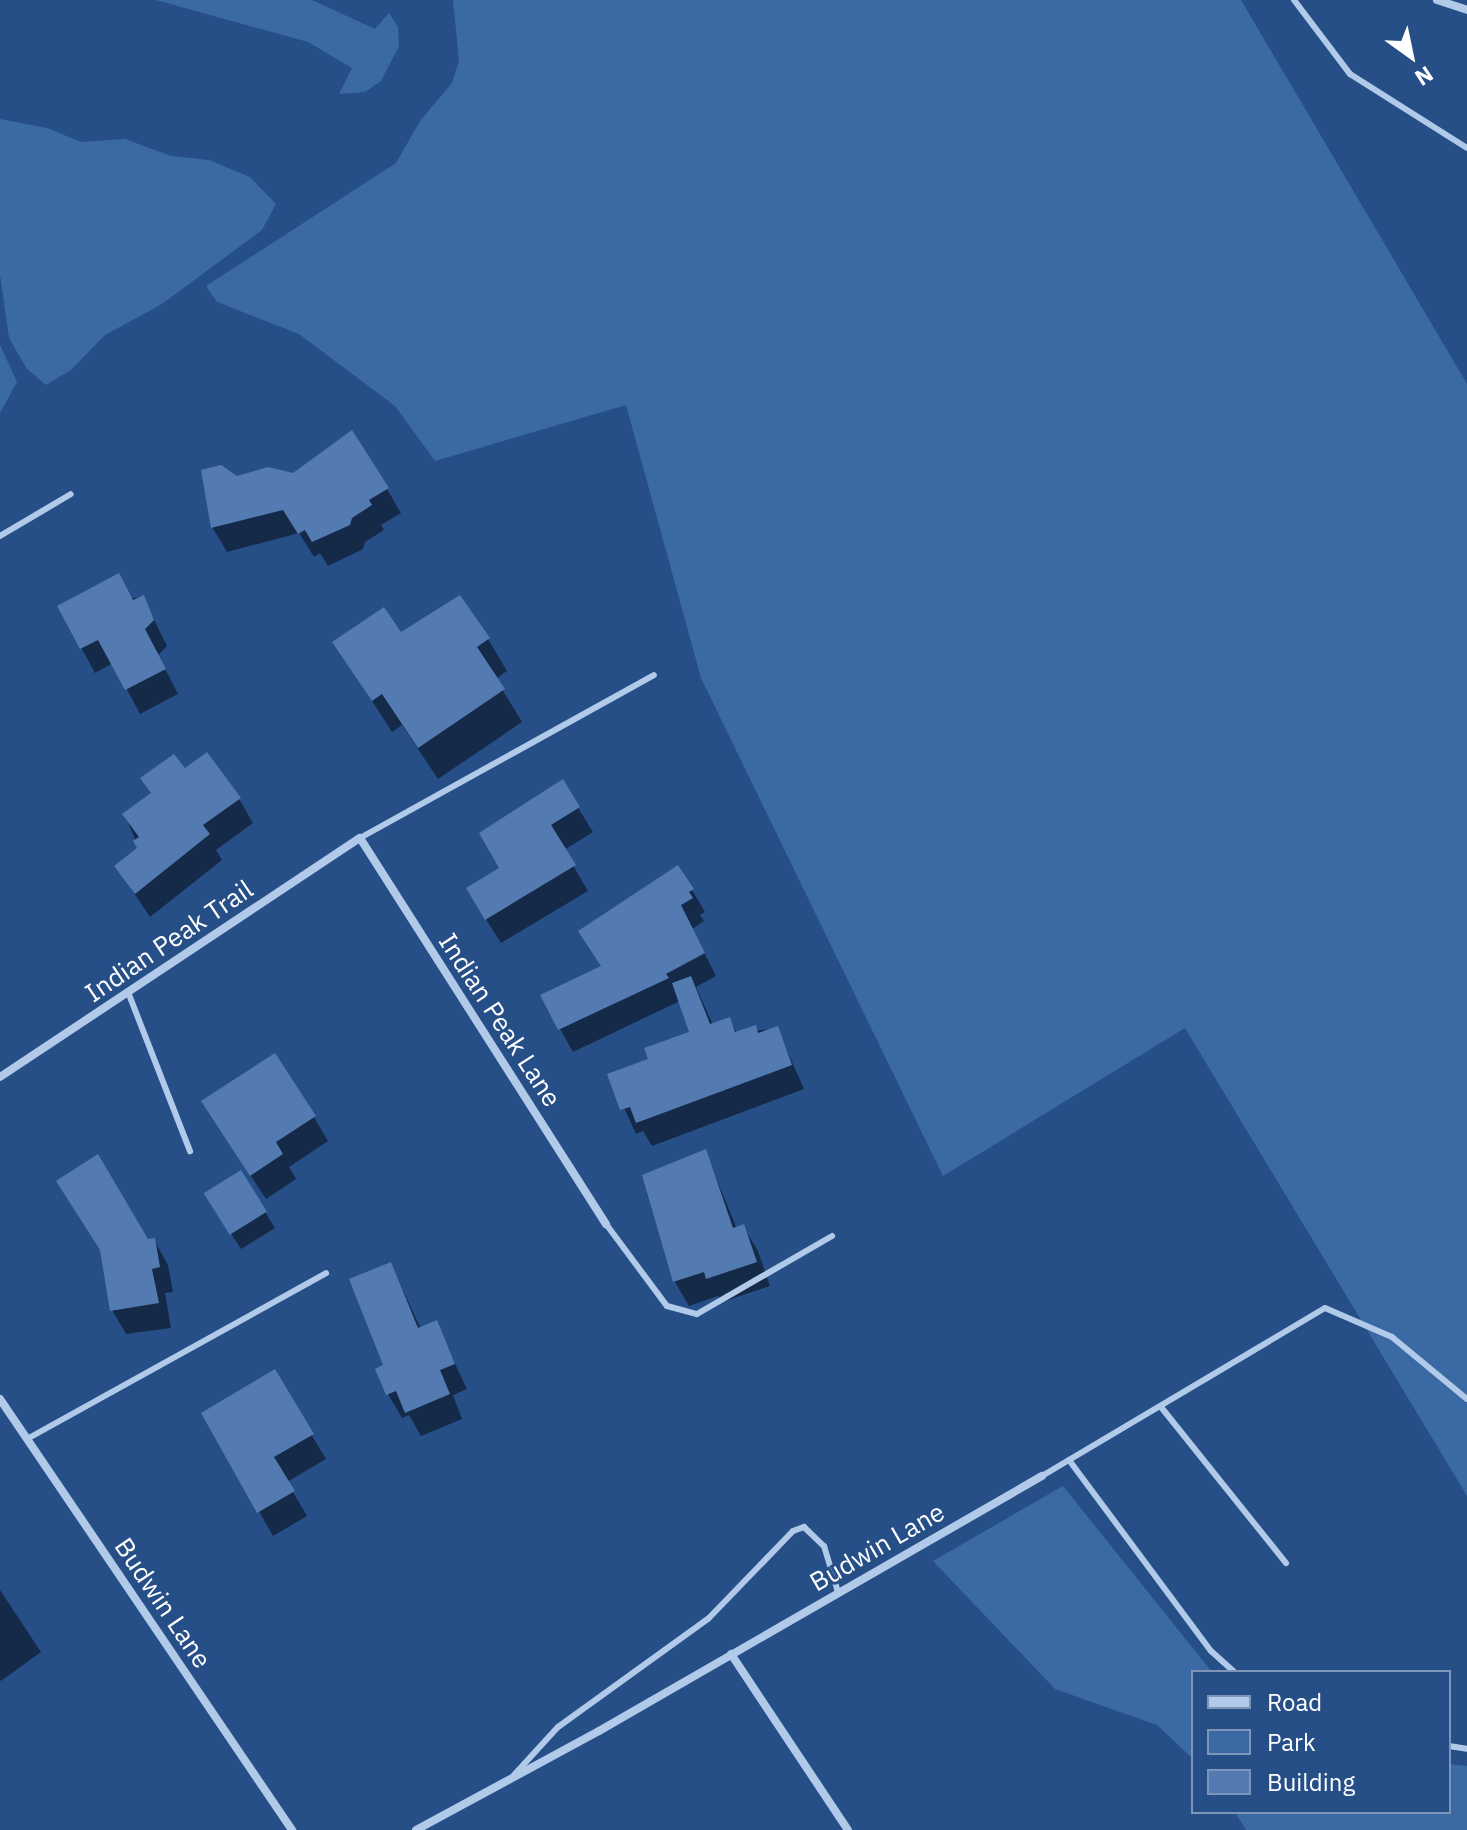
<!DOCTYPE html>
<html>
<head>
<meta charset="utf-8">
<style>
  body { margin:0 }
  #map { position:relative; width:1467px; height:1830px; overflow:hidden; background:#264f88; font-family:"IBM Plex Sans",sans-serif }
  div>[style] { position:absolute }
  .green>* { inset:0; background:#3b69a4 }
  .shadow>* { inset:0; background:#0007 }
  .building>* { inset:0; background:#537bb1; transform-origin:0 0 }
  .lane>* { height:6px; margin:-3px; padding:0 3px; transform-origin:3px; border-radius:3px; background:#b2cae9 }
  .street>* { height:8px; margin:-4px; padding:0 4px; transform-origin:4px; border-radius:4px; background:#b2cae9 }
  span { translate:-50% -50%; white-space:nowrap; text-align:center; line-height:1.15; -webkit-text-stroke:6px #264f88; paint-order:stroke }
  .street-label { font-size:26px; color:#fff }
  .legend { position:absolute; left:1191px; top:1670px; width:260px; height:144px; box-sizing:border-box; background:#264f88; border:2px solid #7d95b8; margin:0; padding:10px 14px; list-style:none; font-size:24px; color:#fff }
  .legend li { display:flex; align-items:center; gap:16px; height:40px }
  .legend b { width:40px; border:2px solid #7d95b8 }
  .north { position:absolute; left:1371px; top:16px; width:80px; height:80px; -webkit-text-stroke:6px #264f88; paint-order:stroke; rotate:147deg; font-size:22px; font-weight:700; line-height:32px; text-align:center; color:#fff }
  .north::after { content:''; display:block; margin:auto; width:28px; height:36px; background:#fff; clip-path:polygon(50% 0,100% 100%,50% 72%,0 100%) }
</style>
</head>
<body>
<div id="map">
  <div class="green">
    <i style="clip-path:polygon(156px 0,312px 0,375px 29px,389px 13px,398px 27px,399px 46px,381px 81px,365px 92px,339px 94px,352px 68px,308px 42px)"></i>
    <i style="clip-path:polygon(453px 0,1241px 0,1467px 384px,1467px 1496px,1185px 1028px,943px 1176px,701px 678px,626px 405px,435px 461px,395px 406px,299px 334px,217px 302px,206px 286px,396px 163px,420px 121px,452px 83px,459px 61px)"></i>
    <i style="clip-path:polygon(0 119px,47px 128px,81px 142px,125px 139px,171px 156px,209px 160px,250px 177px,276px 204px,262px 230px,162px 304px,105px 335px,71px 370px,46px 385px,27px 369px,9px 338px,0 275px)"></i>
    <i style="clip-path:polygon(0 345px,17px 382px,0 413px)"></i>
    <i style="clip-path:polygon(1063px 1486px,1212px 1672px,1193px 1672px,1193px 1759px,1157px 1725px,1055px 1689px,933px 1561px)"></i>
    <i style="clip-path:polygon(1449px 1764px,1467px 1766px,1467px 1830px,1246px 1830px,1235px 1812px,1449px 1812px)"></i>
  </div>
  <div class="shadow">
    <i style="clip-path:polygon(237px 478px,387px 489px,401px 513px,381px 525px,384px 530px,365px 542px,363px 549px,328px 566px,320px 553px,314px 557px,299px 533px,227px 552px,212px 527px)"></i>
    <i style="clip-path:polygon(143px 597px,167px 646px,158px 655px,178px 694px,140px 714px,113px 663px,95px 673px,59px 607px)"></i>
    <i style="clip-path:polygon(401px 635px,488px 639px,507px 671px,496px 679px,522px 722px,438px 779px,402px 725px,392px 732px,335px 643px)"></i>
    <i style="clip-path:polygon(184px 771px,239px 799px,253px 823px,216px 850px,222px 860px,150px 917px,116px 866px,139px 849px,125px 815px,152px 795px,142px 778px)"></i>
    <i style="clip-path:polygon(562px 782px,593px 832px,564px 850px,588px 891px,501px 943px,482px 913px,502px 869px)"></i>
    <i style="clip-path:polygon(692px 890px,705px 912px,700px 915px,704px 921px,692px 929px,716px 976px,696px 987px,713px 1025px,729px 1019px,737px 1033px,777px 1028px,804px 1089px,652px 1146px,643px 1131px,636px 1134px,609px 1075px,651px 1061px,691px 1033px,680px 1001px,573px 1052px,560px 1029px,602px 967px,580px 932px)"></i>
    <i style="clip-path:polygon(314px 1117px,328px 1141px,289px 1167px,296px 1179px,266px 1199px,218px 1126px)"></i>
    <i style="clip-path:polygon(705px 1151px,737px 1229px,743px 1226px,758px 1251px,770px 1286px,722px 1302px,718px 1296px,689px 1306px,675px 1282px,644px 1176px)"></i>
    <i style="clip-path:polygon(241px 1173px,275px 1228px,241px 1249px,216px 1210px)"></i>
    <i style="clip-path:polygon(154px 1240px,168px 1265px,173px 1292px,165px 1293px,171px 1328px,126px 1334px,112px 1310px,147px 1241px)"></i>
    <i style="clip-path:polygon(391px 1265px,421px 1329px,436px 1323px,467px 1389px,453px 1395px,462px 1419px,421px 1436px,409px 1415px,402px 1418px,388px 1394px)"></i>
    <i style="clip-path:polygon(274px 1372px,326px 1459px,287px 1482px,307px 1516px,273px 1536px,204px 1414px)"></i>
    <i style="clip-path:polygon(0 1590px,41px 1652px,1px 1681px,0 1680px)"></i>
  </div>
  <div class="building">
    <i style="clip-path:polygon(352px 430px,389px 488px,369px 500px,372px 505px,352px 518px,350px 525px,312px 542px,305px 530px,298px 534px,283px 510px,211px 528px,201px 470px,221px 465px,237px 476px,268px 467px,293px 473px)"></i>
    <i style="clip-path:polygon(119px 573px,133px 600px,144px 595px,154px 620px,145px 629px,166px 669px,125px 690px,98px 640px,80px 649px,57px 606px)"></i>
    <i style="clip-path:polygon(460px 595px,490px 638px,477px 647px,505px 689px,418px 748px,382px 694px,372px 701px,332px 642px,384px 607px,401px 632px)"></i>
    <i style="clip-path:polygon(207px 752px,241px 798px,203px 825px,210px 834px,135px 894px,114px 866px,137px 848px,133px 841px,139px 837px,122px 814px,151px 793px,140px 778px,174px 754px,185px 768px)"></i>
    <i style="clip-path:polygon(563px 779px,580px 807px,551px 825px,576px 865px,485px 920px,466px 888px,499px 868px,479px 833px)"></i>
    <i style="clip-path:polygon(678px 865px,694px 889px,689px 892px,693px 898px,681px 905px,705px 953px,666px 974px,669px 978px,558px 1030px,540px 995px,601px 966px,578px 931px)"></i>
    <i style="clip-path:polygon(691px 976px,710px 1024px,730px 1017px,735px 1032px,756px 1025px,758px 1033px,778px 1026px,792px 1065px,636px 1123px,630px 1107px,620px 1110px,607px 1074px,648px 1059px,644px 1048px,689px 1032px,672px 983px)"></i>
    <i style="clip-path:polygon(275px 1053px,316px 1116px,276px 1142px,283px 1154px,250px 1176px,201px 1101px)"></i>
    <i style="clip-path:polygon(706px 1149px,733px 1228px,744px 1224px,757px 1262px,706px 1279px,704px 1272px,673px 1282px,642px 1175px)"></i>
    <i style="clip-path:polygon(98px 1154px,148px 1239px,155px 1238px,160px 1267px,152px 1269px,159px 1303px,110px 1311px,100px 1250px,56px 1181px)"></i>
    <i style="left:241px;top:1170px;width:49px;height:44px;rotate:58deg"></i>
    <i style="clip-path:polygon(391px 1262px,418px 1328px,437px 1320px,455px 1364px,440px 1370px,450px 1394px,405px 1413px,396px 1391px,386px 1395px,375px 1369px,383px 1365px,349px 1279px)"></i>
    <i style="clip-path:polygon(275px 1369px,314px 1434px,274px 1457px,295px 1491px,257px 1513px,201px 1413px)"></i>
  </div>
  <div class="lane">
    <i style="left:1294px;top:0;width:93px;rotate:52.9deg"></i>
    <i style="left:1350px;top:74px;width:138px;rotate:32.3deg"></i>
    <i style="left:0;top:536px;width:82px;rotate:-30.6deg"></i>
    <i style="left:360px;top:838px;width:336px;rotate:-29deg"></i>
    <i style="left:128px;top:992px;width:171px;rotate:68.7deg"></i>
    <i style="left:606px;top:1224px;width:102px;rotate:53.4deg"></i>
    <i style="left:667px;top:1306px;width:31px;rotate:15deg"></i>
    <i style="left:697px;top:1314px;width:156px;rotate:-30deg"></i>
    <i style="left:1161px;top:1407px;width:200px;rotate:51.3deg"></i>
    <i style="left:27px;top:1439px;width:342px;rotate:-29deg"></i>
    <i style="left:1069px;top:1460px;width:238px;rotate:53.4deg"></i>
    <i style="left:1211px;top:1651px;width:31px;rotate:42deg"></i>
    <i style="left:1042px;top:1476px;width:329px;rotate:-30.7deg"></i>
    <i style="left:1325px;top:1308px;width:73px;rotate:23.4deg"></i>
    <i style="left:1392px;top:1337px;width:97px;rotate:39.6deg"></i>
    <i style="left:1449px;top:1746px;width:18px;rotate:9deg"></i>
    <i style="left:514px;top:1775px;width:65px;rotate:-47.5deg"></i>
    <i style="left:558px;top:1727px;width:185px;rotate:-35.8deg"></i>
    <i style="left:708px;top:1619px;width:122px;rotate:-46deg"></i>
    <i style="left:793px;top:1531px;width:12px;rotate:-20deg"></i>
    <i style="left:804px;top:1527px;width:28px;rotate:44deg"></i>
    <i style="left:824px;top:1546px;width:48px;rotate:73.1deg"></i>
  </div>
  <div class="street">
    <i style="left:1437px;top:0;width:32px;rotate:18deg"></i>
    <i style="left:0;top:1077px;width:432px;rotate:-33.6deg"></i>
    <i style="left:360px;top:838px;width:458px;rotate:57.5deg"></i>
    <i style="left:0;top:1399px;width:521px;rotate:55.88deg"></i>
    <i style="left:731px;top:1654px;width:211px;rotate:56.4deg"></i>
    <i style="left:416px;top:1830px;width:208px;rotate:-28.4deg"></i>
    <i style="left:599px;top:1731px;width:511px;rotate:-29.93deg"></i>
  </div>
  <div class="street-label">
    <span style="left:169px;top:941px;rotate:-34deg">Indian Peak Trail</span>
    <span style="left:500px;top:1020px;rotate:57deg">Indian Peak Lane</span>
    <span style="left:877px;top:1547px;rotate:-30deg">Budwin Lane</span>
    <span style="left:163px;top:1603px;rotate:56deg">Budwin Lane</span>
  </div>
  <ul class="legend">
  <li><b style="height:10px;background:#b2cae9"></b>Road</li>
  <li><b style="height:22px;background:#3b69a4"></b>Park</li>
  <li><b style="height:22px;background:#537bb1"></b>Building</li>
  </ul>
  <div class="north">N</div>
</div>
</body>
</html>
